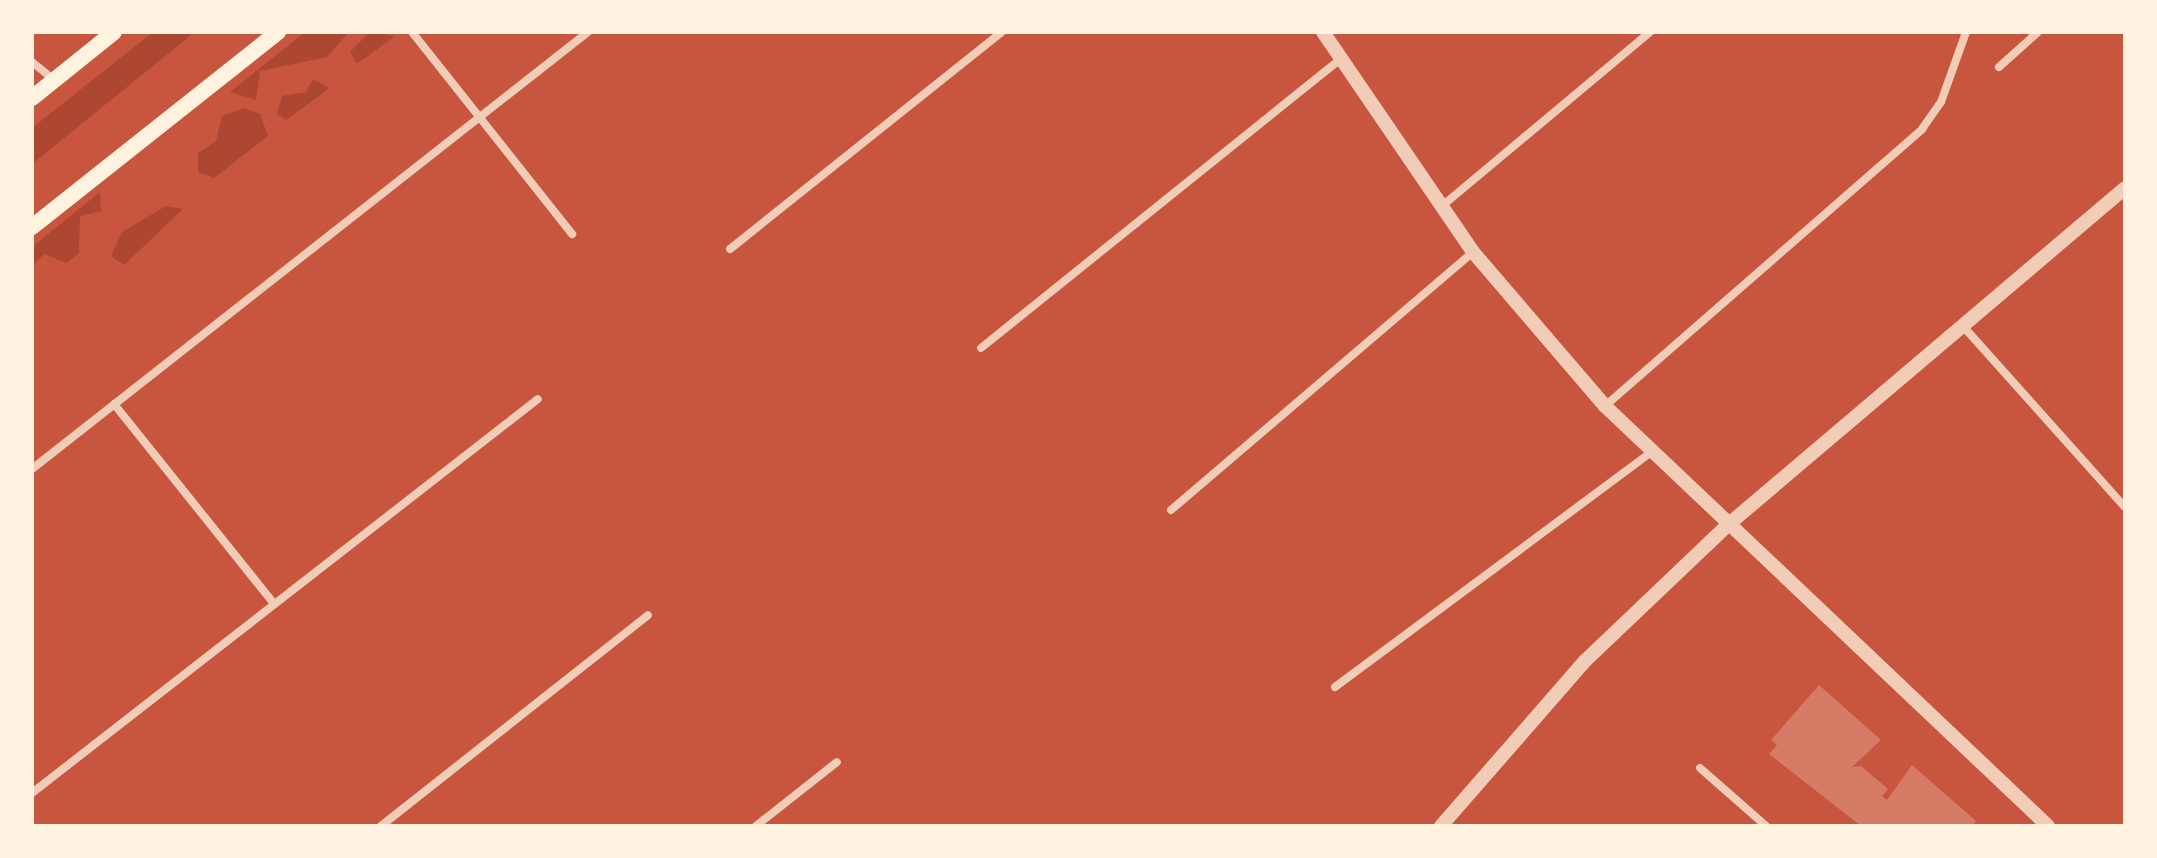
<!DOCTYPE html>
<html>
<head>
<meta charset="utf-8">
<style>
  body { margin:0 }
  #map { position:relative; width:2157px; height:858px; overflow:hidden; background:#c8553d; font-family:"PT Sans",sans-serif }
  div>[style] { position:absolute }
  .green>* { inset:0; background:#ae4732 }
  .building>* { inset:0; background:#d67c66 }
  .minor>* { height:8px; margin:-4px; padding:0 4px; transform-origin:4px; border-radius:4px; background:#f1ccb7 }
  .tertiary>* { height:14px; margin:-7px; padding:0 7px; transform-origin:7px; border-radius:7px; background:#f1ccb7 }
  .secondary>* { height:16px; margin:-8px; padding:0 8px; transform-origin:8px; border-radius:8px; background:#fff3e0 }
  span { translate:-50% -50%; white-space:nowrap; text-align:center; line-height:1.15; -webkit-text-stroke:6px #fff3e0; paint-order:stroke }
  .frame { position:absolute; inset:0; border:34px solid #fff3e0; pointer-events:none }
</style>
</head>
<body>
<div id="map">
  <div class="green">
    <i style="clip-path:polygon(153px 32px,195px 32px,32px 164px,32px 128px)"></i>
    <i style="clip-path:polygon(305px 32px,349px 32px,327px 57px,260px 71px,256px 100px,230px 92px)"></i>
    <i style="clip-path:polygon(370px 32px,395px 36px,357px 64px,350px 52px)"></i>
    <i style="clip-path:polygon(313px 79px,330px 88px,286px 120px,277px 114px,282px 96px,306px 92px)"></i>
    <i style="clip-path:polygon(244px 108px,260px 114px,268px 136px,214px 178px,198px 172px,198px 153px,216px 141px,222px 116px)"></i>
    <i style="clip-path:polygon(100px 192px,101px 211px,80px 216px,79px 253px,66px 263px,44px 254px,32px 266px,32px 247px)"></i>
    <i style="clip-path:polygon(166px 206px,183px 209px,124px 265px,111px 256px,122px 232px)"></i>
  </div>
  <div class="building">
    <i style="clip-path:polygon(1819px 685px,1881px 740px,1852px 767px,1861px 766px,1888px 789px,1882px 796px,1887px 800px,1912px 765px,1976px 821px,1972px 826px,1861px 826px,1769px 754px,1777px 745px,1771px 740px)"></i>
  </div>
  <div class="minor">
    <i style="left:412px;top:32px;width:258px;rotate:51.6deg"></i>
    <i style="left:32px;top:62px;width:28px;rotate:39deg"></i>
    <i style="left:1999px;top:67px;width:52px;rotate:-41.9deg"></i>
    <i style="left:1442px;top:206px;width:271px;rotate:-39.9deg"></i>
    <i style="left:730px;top:249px;width:348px;rotate:-38.6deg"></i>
    <i style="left:1962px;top:325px;width:244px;rotate:48.2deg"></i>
    <i style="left:981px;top:348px;width:462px;rotate:-38.8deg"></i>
    <i style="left:114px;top:404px;width:256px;rotate:51.3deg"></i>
    <i style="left:1605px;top:406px;width:421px;rotate:-41.1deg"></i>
    <i style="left:1922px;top:129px;width:33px;rotate:-55deg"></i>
    <i style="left:1941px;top:102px;width:74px;rotate:-70.3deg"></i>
    <i style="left:32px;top:469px;width:707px;rotate:-38.17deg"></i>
    <i style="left:1171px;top:510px;width:397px;rotate:-40.5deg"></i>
    <i style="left:1335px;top:687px;width:394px;rotate:-36.6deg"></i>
    <i style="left:1700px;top:768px;width:88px;rotate:41.3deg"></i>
    <i style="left:32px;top:793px;width:641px;rotate:-37.91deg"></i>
    <i style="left:381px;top:826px;width:340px;rotate:-38.3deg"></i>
    <i style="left:756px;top:826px;width:103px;rotate:-38.3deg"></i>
  </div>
  <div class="tertiary">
    <i style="left:1323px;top:32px;width:266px;rotate:55.7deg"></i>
    <i style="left:1473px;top:252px;width:203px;rotate:49.4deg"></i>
    <i style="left:1605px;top:406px;width:610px;rotate:43.47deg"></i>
    <i style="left:1441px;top:826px;width:220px;rotate:-48.9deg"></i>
    <i style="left:1586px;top:660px;width:197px;rotate:-43.6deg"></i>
    <i style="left:1729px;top:524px;width:519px;rotate:-40.31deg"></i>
  </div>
  <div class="secondary">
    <i style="left:32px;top:98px;width:105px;rotate:-38.8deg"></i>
    <i style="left:32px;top:227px;width:314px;rotate:-38.4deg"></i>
  </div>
  <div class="frame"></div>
</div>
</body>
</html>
